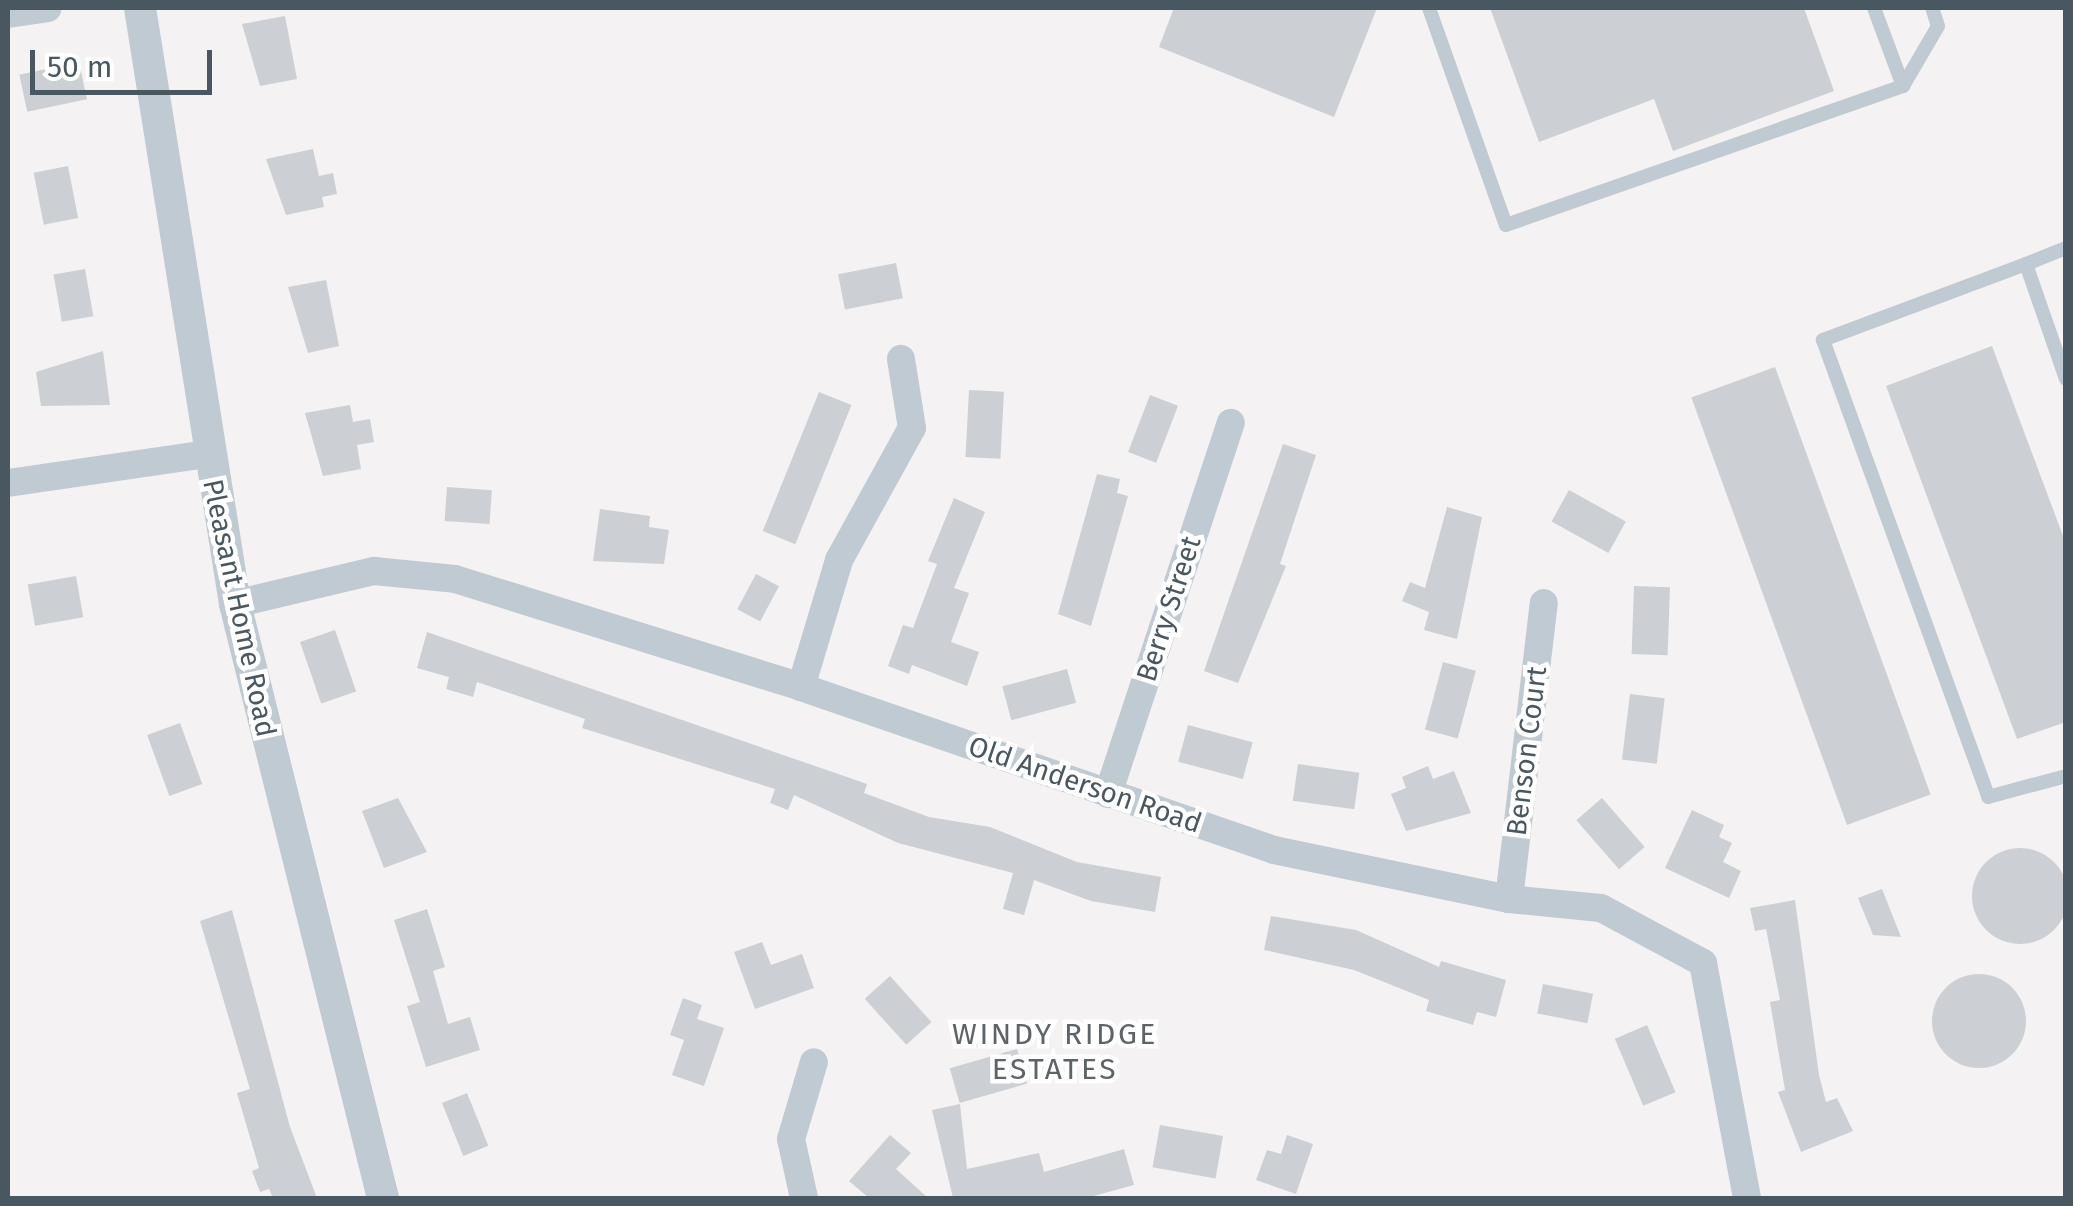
<!DOCTYPE html>
<html>
<head>
<meta charset="utf-8">
<style>
  body { margin:0 }
  #map { position:relative; width:2073px; height:1206px; overflow:hidden; background:#f4f2f2; font-family:"Fira Sans",sans-serif }
  div>[style] { position:absolute }
  .building>* { inset:0; background:#ccd0d4; transform-origin:0 0 }
  .round { border-radius:50% }
  .service>* { height:14px; margin:-7px; padding:0 7px; transform-origin:7px; border-radius:7px; background:#c0cad2 }
  .minor>* { height:28px; margin:-14px; padding:0 14px; transform-origin:14px; border-radius:14px; background:#c0cad2 }
  .tertiary>* { height:32px; margin:-16px; padding:0 16px; transform-origin:16px; border-radius:16px; background:#c0cad2 }
  span { translate:-50% -50%; white-space:nowrap; text-align:center; line-height:1.15; -webkit-text-stroke:9px #fff; paint-order:stroke }
  .street-label { font-size:28px; color:#495761 }
  .neighbourhood-label { font-size:30px; color:#5e6367; letter-spacing:2.5px }
  .frame { position:absolute; inset:0; border:10px solid #495761; pointer-events:none }
  .scale { position:absolute; left:30px; top:50px; width:182px; height:45px; box-sizing:border-box; border:5px solid #495761; border-top:0; padding-left:12px; font-size:30px; line-height:35px; white-space:nowrap; color:#495761; -webkit-text-stroke:8px #fff; paint-order:stroke }
</style>
</head>
<body>
<div id="map">
  <div class="building">
    <i style="clip-path:polygon(1174px 8px,1377px 8px,1334px 117px,1159px 47px)"></i>
    <i style="clip-path:polygon(1490px 8px,1804px 8px,1834px 91px,1673px 151px,1654px 99px,1539px 142px)"></i>
    <i style="clip-path:polygon(285px 16px,297px 79px,260px 86px,242px 24px)"></i>
    <i style="left:79px;top:62px;width:38px;height:61px;rotate:78deg"></i>
    <i style="clip-path:polygon(313px 149px,319px 176px,333px 173px,337px 194px,322px 197px,324px 207px,286px 215px,266px 159px)"></i>
    <i style="left:68px;top:166px;width:53px;height:35px;rotate:79deg"></i>
    <i style="left:896px;top:263px;width:36px;height:59px;rotate:79deg"></i>
    <i style="left:85px;top:269px;width:48px;height:32px;rotate:80deg"></i>
    <i style="clip-path:polygon(326px 280px,339px 346px,308px 353px,288px 287px)"></i>
    <i style="clip-path:polygon(1992px 346px,2066px 544px,2066px 722px,2017px 739px,1886px 386px)"></i>
    <i style="clip-path:polygon(103px 351px,110px 405px,41px 406px,36px 372px)"></i>
    <i style="left:1775px;top:367px;width:455px;height:89px;rotate:70deg"></i>
    <i style="left:969px;top:390px;width:35px;height:67px;rotate:3deg"></i>
    <i style="left:819px;top:392px;width:35px;height:150px;rotate:22deg"></i>
    <i style="left:1150px;top:395px;width:30px;height:61px;rotate:21deg"></i>
    <i style="clip-path:polygon(350px 405px,353px 422px,370px 419px,374px 442px,357px 445px,361px 469px,323px 476px,305px 413px)"></i>
    <i style="clip-path:polygon(1283px 444px,1316px 455px,1280px 564px,1286px 566px,1238px 683px,1204px 671px)"></i>
    <i style="clip-path:polygon(1097px 474px,1120px 479px,1117px 493px,1128px 496px,1091px 626px,1058px 614px)"></i>
    <i style="left:447px;top:487px;width:45px;height:34px;rotate:4deg"></i>
    <i style="left:1569px;top:490px;width:65px;height:36px;rotate:29deg"></i>
    <i style="clip-path:polygon(954px 498px,985px 512px,954px 588px,969px 593px,951px 642px,979px 652px,967px 686px,912px 665px,909px 674px,888px 666px,903px 625px,913px 628px,937px 564px,928px 561px)"></i>
    <i style="clip-path:polygon(1447px 507px,1482px 517px,1457px 639px,1424px 630px,1429px 612px,1402px 601px,1410px 582px,1425px 588px)"></i>
    <i style="clip-path:polygon(600px 509px,650px 516px,649px 527px,669px 530px,664px 564px,593px 561px)"></i>
    <i style="left:756px;top:574px;width:26px;height:40px;rotate:28deg"></i>
    <i style="left:76px;top:576px;width:42px;height:49px;rotate:80deg"></i>
    <i style="left:1634px;top:586px;width:36px;height:68px;rotate:2deg"></i>
    <i style="left:335px;top:630px;width:65px;height:37px;rotate:71deg"></i>
    <i style="clip-path:polygon(427px 632px,847px 777px,867px 784px,864px 793px,929px 817px,990px 827px,1077px 862px,1161px 877px,1155px 912px,1091px 901px,1034px 880px,1024px 915px,1003px 909px,1013px 873px,898px 843px,794px 795px,788px 810px,770px 803px,775px 789px,582px 728px,585px 719px,477px 682px,473px 697px,446px 689px,449px 677px,417px 668px)"></i>
    <i style="left:1443px;top:662px;width:34px;height:70px;rotate:15deg"></i>
    <i style="left:1067px;top:669px;width:35px;height:67px;rotate:75deg"></i>
    <i style="left:1630px;top:694px;width:35px;height:66px;rotate:7deg"></i>
    <i style="left:180px;top:723px;width:65px;height:35px;rotate:70deg"></i>
    <i style="left:1188px;top:725px;width:67px;height:38px;rotate:15deg"></i>
    <i style="left:1298px;top:764px;width:62px;height:37px;rotate:8deg"></i>
    <i style="clip-path:polygon(1428px 766px,1433px 779px,1454px 771px,1471px 813px,1406px 831px,1391px 794px,1406px 788px,1402px 777px)"></i>
    <i style="clip-path:polygon(398px 798px,427px 852px,384px 868px,362px 811px)"></i>
    <i style="left:1602px;top:798px;width:65px;height:34px;rotate:49deg"></i>
    <i style="clip-path:polygon(1692px 810px,1724px 825px,1719px 837px,1732px 843px,1723px 862px,1741px 871px,1729px 898px,1665px 868px)"></i>
    <i class="round" style="left:1972px;top:848px;width:96px;height:96px"></i>
    <i style="clip-path:polygon(1882px 889px,1901px 937px,1873px 935px,1858px 898px)"></i>
    <i style="clip-path:polygon(1795px 900px,1819px 1075px,1826px 1102px,1837px 1098px,1853px 1131px,1801px 1152px,1778px 1092px,1785px 1090px,1770px 1002px,1780px 1000px,1766px 929px,1755px 931px,1750px 908px)"></i>
    <i style="clip-path:polygon(427px 909px,445px 967px,433px 971px,448px 1024px,470px 1017px,480px 1050px,426px 1067px,407px 1006px,420px 1002px,394px 920px)"></i>
    <i style="clip-path:polygon(232px 910px,290px 1127px,317px 1198px,273px 1198px,269px 1189px,260px 1192px,252px 1171px,259px 1168px,237px 1093px,250px 1089px,200px 921px)"></i>
    <i style="clip-path:polygon(1271px 916px,1356px 930px,1439px 967px,1441px 961px,1506px 980px,1496px 1017px,1477px 1012px,1473px 1025px,1426px 1011px,1429px 1000px,1354px 970px,1264px 950px)"></i>
    <i style="clip-path:polygon(762px 942px,771px 965px,802px 954px,814px 988px,755px 1009px,734px 952px)"></i>
    <i class="round" style="left:1932px;top:974px;width:94px;height:94px"></i>
    <i style="left:890px;top:976px;width:62px;height:34px;rotate:48deg"></i>
    <i style="left:1543px;top:984px;width:51px;height:30px;rotate:11deg"></i>
    <i style="clip-path:polygon(683px 998px,702px 1005px,697px 1019px,724px 1028px,704px 1086px,672px 1075px,684px 1040px,670px 1035px)"></i>
    <i style="left:1647px;top:1025px;width:73px;height:35px;rotate:67deg"></i>
    <i style="left:1017px;top:1049px;width:36px;height:70px;rotate:74deg"></i>
    <i style="left:467px;top:1093px;width:57px;height:27px;rotate:68deg"></i>
    <i style="clip-path:polygon(960px 1104px,967px 1169px,1039px 1153px,1044px 1172px,1124px 1149px,1134px 1185px,1086px 1198px,953px 1198px,932px 1110px)"></i>
    <i style="left:1160px;top:1125px;width:64px;height:43px;rotate:10deg"></i>
    <i style="clip-path:polygon(890px 1135px,911px 1153px,896px 1169px,928px 1198px,869px 1198px,849px 1181px)"></i>
    <i style="clip-path:polygon(1287px 1135px,1313px 1144px,1296px 1194px,1256px 1180px,1267px 1150px,1281px 1154px)"></i>
  </div>
  <div class="service">
    <i style="left:1429px;top:8px;width:230px;rotate:70.5deg"></i>
    <i style="left:1506px;top:225px;width:421px;rotate:-19.3deg"></i>
    <i style="left:1903px;top:86px;width:69px;rotate:-59.7deg"></i>
    <i style="left:1938px;top:26px;width:19px;rotate:-108deg"></i>
    <i style="left:1874px;top:8px;width:83px;rotate:69.6deg"></i>
    <i style="left:2026px;top:264px;width:43px;rotate:-21.8deg"></i>
    <i style="left:2066px;top:379px;width:122px;rotate:-109.2deg"></i>
    <i style="left:2026px;top:264px;width:217px;rotate:159.5deg"></i>
    <i style="left:1823px;top:340px;width:486px;rotate:70.1deg"></i>
    <i style="left:1988px;top:797px;width:81px;rotate:-15.1deg"></i>
  </div>
  <div class="minor">
    <i style="left:8px;top:14px;width:40px;rotate:-8.5deg"></i>
    <i style="left:8px;top:483px;width:201px;rotate:-8.3deg"></i>
    <i style="left:235px;top:604px;width:143px;rotate:-13.4deg"></i>
    <i style="left:374px;top:571px;width:81px;rotate:5.6deg"></i>
    <i style="left:455px;top:579px;width:362px;rotate:17.3deg"></i>
    <i style="left:801px;top:687px;width:500px;rotate:19.01deg"></i>
    <i style="left:1274px;top:850px;width:240px;rotate:11.8deg"></i>
    <i style="left:1509px;top:899px;width:92px;rotate:5.6deg"></i>
    <i style="left:1601px;top:908px;width:116px;rotate:28.3deg"></i>
    <i style="left:1703px;top:963px;width:239px;rotate:79.4deg"></i>
    <i style="left:801px;top:687px;width:133px;rotate:-73.3deg"></i>
    <i style="left:839px;top:560px;width:151px;rotate:-61.1deg"></i>
    <i style="left:912px;top:428px;width:70px;rotate:-99.1deg"></i>
    <i style="left:1108px;top:794px;width:391px;rotate:-71.7deg"></i>
    <i style="left:1509px;top:899px;width:298px;rotate:-83.3deg"></i>
    <i style="left:804px;top:1198px;width:60px;rotate:-102.4deg"></i>
    <i style="left:791px;top:1139px;width:80px;rotate:-73.4deg"></i>
  </div>
  <div class="tertiary">
    <i style="left:140px;top:8px;width:604px;rotate:80.94deg"></i>
    <i style="left:235px;top:604px;width:612px;rotate:76.01deg"></i>
  </div>
  <div class="street-label">
    <span style="left:239px;top:608px;rotate:78deg">Pleasant Home Road</span>
    <span style="left:1169px;top:609px;rotate:-72deg">Berry Street</span>
    <span style="left:1527px;top:751px;rotate:-83deg">Benson Court</span>
    <span style="left:1085px;top:785px;rotate:19deg">Old Anderson Road</span>
  </div>
  <div class="neighbourhood-label">
    <span style="left:1055px;top:1051px">WINDY RIDGE<br>ESTATES</span>
  </div>
  <div class="frame"></div>
  <div class="scale">50 m</div>
</div>
</body>
</html>
